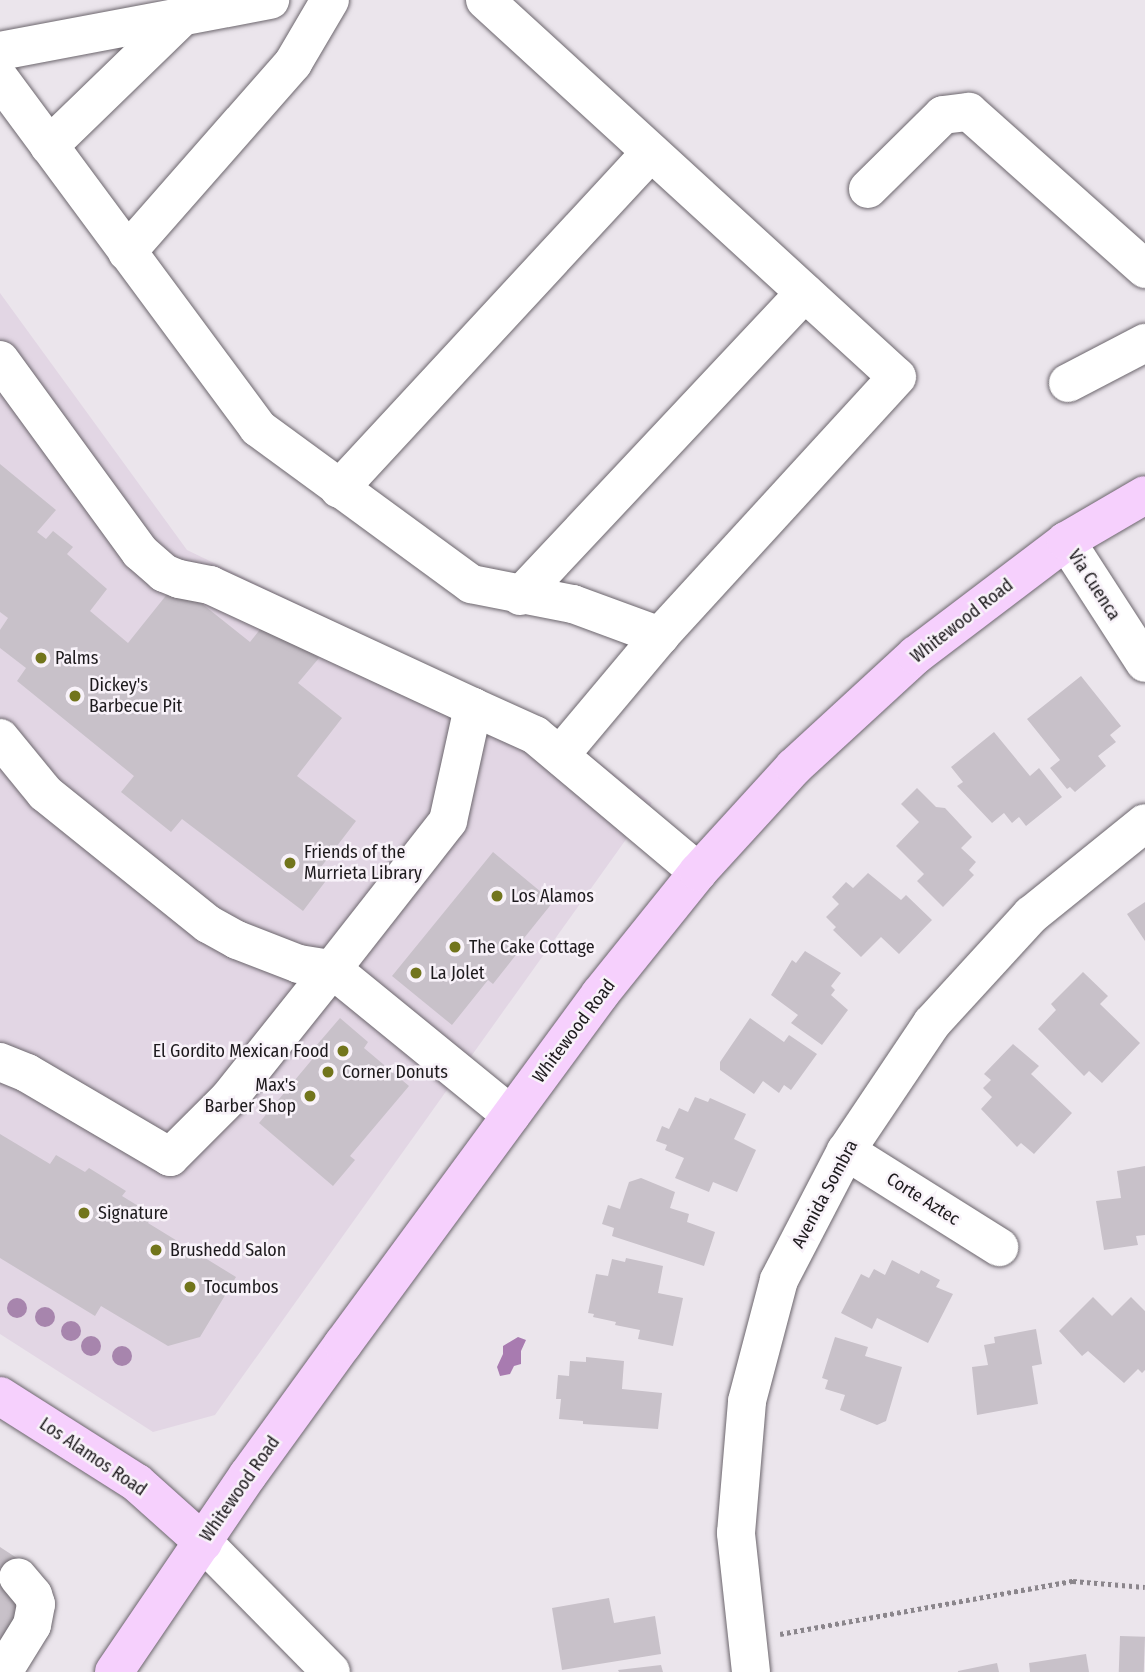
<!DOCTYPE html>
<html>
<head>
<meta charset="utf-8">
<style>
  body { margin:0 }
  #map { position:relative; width:1145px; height:1672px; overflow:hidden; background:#ebe5ec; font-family:"Fira Sans Condensed",sans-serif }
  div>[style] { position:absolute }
  .built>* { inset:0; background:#e2d6e4 }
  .water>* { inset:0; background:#a87bb0 }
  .building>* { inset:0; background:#c8c1c9; transform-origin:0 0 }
  .path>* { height:4.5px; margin-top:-2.25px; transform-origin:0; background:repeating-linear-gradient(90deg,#8b868c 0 3.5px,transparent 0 7px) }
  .roads { filter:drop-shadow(0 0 2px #6c666d) drop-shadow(0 0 2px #6c666d) }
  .minor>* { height:38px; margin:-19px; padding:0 19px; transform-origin:19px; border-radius:19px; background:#fff }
  .major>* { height:38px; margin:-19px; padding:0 19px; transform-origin:19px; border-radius:19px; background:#f6d0fd }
  .trees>* { width:20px; height:20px; margin:-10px; border-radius:50%; background:#a785ad }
  .dots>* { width:19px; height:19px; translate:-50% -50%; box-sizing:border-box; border:4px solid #f8f2f9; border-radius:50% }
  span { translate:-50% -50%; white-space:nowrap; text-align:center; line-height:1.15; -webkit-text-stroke:5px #f8f2f9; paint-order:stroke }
  .street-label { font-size:18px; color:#1d1a1d }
  .poi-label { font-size:18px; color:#1d1a1d }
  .left { translate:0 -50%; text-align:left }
  .right { translate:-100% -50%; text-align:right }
</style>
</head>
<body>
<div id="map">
  <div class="built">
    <i style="clip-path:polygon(0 293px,187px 550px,549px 724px,652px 803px,215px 1415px,153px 1432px,0 1334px)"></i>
  </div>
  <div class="water">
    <i style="clip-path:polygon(518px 1337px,526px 1340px,521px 1351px,521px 1364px,514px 1366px,510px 1374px,500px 1376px,497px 1367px,503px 1354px,503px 1346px)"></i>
  </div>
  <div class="building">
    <i style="clip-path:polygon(0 464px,56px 510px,37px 532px,46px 539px,53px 531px,73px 547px,67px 554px,107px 589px,90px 611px,128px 643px,176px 583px,250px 642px,269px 618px,319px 658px,298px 683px,342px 718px,297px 776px,356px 821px,318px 871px,328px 878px,303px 911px,182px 819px,171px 832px,121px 792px,134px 776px,17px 681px,26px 668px,0 648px,0 630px,8px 618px,0 612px)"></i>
    <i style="clip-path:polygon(1081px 676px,1121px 726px,1110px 735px,1116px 742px,1098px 756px,1106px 766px,1075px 792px,1070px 787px,1067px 789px,1050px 768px,1060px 760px,1027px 719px)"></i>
    <i style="clip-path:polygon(994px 732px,1030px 776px,1039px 768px,1062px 797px,1026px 826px,1019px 817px,1012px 823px,1004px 813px,992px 823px,957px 786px,963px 782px,951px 767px)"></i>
    <i style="clip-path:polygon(917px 788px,936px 807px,945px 808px,972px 837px,961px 848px,976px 862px,969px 870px,974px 875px,943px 907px,917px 881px,924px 874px,896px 846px,919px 822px,901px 804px)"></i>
    <i style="clip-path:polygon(493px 852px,553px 902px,516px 948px,519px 951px,493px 984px,488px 980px,452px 1025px,392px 976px)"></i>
    <i style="clip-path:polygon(868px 873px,901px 900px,906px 895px,932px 920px,899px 954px,881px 937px,861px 957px,833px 930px,836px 927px,826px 917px,839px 904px,832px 897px,846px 882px,853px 888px)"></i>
    <i style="clip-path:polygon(1145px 902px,1145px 941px,1127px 914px)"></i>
    <i style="clip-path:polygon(805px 951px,841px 973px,831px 986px,835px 990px,831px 995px,848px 1010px,822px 1045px,791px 1023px,798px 1015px,771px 995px,792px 960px,796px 963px)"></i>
    <i style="clip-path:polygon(1083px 972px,1108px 996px,1100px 1004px,1140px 1043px,1102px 1083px,1089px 1071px,1084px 1076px,1038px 1029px,1056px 1010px,1051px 1004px)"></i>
    <i style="clip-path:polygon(340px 1018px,368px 1042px,364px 1048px,409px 1086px,350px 1156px,355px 1160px,333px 1186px,259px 1123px,320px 1050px,316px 1046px)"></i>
    <i style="clip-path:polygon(750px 1018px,784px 1042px,789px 1035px,817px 1054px,791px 1090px,784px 1085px,779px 1093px,763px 1081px,754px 1094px,720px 1070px,720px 1062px)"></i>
    <i style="clip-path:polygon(1013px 1044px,1039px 1066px,1031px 1074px,1072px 1113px,1034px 1154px,1021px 1143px,1017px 1147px,981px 1109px,992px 1097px,983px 1088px,991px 1080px,984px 1074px)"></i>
    <i style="clip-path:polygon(695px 1097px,708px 1102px,710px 1098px,746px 1114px,734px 1139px,756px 1150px,737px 1192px,713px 1182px,709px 1192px,675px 1178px,684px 1158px,665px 1150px,667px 1145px,656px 1141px,662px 1126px,669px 1129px,679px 1108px,688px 1112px)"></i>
    <i style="clip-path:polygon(0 1134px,50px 1164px,56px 1155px,85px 1172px,89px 1168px,126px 1191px,122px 1196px,153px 1215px,148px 1223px,236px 1277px,200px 1337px,168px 1346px,101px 1306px,95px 1316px,0 1258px)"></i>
    <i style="clip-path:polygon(1145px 1166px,1145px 1235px,1136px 1236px,1138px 1245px,1104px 1250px,1096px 1201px,1121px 1198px,1117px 1171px)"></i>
    <i style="clip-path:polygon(641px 1178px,675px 1192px,670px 1208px,689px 1214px,687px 1222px,715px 1232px,704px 1266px,612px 1236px,614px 1228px,602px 1224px,608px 1205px,620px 1209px,629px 1182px)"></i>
    <i style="clip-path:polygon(626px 1258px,663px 1266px,658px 1293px,683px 1298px,673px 1346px,638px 1339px,640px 1330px,615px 1325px,616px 1322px,593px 1317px,594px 1314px,588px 1313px,596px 1274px,608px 1276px,612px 1259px,625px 1262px)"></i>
    <i style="clip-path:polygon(892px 1260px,919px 1274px,921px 1270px,940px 1280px,936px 1287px,953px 1294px,928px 1343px,877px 1318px,872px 1329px,841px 1313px,861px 1274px,869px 1278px,874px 1269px,885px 1275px)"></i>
    <i style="clip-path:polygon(1093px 1297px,1112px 1316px,1131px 1297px,1145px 1311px,1145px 1370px,1142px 1373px,1138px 1369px,1124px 1383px,1088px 1351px,1082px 1356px,1059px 1331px)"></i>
    <i style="clip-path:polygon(1036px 1329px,1042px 1364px,1032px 1366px,1038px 1404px,977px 1415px,972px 1367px,988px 1365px,984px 1345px,995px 1343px,994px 1337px)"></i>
    <i style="clip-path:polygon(835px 1337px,868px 1347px,865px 1356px,902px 1367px,886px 1421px,877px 1425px,840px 1410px,845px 1395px,825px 1389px,828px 1380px,822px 1378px)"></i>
    <i style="clip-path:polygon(586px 1357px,624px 1361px,622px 1389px,662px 1393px,658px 1429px,583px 1424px,583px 1421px,559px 1419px,561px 1399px,556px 1399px,558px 1375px,569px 1376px,570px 1361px,586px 1362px)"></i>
    <i style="clip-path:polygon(0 1547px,26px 1564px,24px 1610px,0 1657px)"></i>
    <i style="clip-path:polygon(609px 1598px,614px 1623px,655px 1616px,661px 1654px,562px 1670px,552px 1608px)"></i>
    <i style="left:1120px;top:1636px;width:25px;height:36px;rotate:2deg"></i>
    <i style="clip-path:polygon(1086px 1654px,1089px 1672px,1030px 1672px,1029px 1663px)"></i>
    <i style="clip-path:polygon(997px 1663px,999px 1672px,958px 1672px,958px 1671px)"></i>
    <i style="clip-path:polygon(661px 1665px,663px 1672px,619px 1672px,618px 1670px)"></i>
  </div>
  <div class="path">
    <i style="left:780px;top:1634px;width:298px;rotate:-10.3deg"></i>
    <i style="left:1073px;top:1581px;width:72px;rotate:4.8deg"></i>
  </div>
  <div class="roads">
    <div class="minor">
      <i style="left:485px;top:0;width:558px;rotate:42.46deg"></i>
      <i style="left:897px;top:377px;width:351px;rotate:132.5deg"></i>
      <i style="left:660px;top:636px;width:154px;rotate:130deg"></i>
      <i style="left:0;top:51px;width:275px;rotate:-10.7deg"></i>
      <i style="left:0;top:79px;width:434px;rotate:53.5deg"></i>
      <i style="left:258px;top:428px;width:264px;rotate:36.2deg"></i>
      <i style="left:471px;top:584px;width:104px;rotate:11.1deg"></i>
      <i style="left:573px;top:604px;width:93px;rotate:20.2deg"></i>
      <i style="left:49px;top:146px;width:187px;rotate:-44.1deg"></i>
      <i style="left:868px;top:189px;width:105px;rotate:-44.6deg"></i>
      <i style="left:943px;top:115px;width:26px;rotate:-7deg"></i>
      <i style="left:969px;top:112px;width:236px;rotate:41.7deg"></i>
      <i style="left:127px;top:252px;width:252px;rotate:-48.7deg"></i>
      <i style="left:293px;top:63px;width:73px;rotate:-59.6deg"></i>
      <i style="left:0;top:360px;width:238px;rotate:53.9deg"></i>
      <i style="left:140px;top:552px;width:32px;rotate:41deg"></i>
      <i style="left:164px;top:573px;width:16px;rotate:22deg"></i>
      <i style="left:179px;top:579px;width:32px;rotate:11deg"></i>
      <i style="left:210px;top:585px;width:290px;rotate:24.9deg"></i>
      <i style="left:1068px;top:383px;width:87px;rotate:-27.5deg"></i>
      <i style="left:339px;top:489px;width:459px;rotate:-47.2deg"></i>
      <i style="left:1066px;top:541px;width:145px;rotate:57.1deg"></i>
      <i style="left:520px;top:596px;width:416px;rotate:-46.8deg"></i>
      <i style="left:0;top:738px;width:71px;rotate:50.7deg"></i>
      <i style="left:45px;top:793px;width:209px;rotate:38.8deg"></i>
      <i style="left:208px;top:924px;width:33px;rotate:29deg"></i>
      <i style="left:237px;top:940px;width:66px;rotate:21.2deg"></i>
      <i style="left:299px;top:964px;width:33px;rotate:9deg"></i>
      <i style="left:0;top:1062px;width:29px;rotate:22deg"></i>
      <i style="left:27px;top:1073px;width:166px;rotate:30.4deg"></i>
      <i style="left:170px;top:1157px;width:83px;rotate:-45deg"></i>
      <i style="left:229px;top:1098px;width:165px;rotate:-51.4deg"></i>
      <i style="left:511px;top:1115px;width:231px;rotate:-140.8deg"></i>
      <i style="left:332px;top:969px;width:188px;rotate:-51.9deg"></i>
      <i style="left:448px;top:821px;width:117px;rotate:-77.6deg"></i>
      <i style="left:473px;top:707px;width:68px;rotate:24.3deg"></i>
      <i style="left:535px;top:735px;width:213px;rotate:40deg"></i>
      <i style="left:846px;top:1151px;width:181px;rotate:32.1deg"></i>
      <i style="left:203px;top:1542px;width:182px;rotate:45.4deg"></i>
      <i style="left:3px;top:1672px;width:55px;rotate:-58.3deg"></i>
      <i style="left:32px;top:1625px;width:21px;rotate:-79deg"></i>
      <i style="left:36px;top:1604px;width:9px;rotate:-108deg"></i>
      <i style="left:33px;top:1595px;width:23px;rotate:-130deg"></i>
      <i style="left:751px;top:1672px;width:140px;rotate:-96.2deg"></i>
      <i style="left:736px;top:1533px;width:132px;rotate:-85.2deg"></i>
      <i style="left:747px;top:1401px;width:125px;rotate:-75.2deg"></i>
      <i style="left:779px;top:1280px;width:145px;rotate:-62.6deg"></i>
      <i style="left:846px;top:1151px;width:154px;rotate:-56.1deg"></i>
      <i style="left:932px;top:1023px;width:147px;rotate:-47.5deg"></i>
      <i style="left:1031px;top:915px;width:146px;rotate:-38.9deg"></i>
    </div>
    <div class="major">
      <i style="left:0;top:1396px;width:162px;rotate:32.4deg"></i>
      <i style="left:137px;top:1483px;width:89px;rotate:41.8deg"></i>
      <i style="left:114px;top:1672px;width:238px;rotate:-55.8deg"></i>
      <i style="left:248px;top:1475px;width:162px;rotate:-54.1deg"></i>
      <i style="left:343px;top:1344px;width:434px;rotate:-53.7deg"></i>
      <i style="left:600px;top:994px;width:156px;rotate:-51.2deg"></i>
      <i style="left:698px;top:872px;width:142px;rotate:-47.6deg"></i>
      <i style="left:794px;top:767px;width:166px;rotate:-42.6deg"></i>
      <i style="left:916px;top:655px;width:188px;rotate:-37.2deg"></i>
      <i style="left:1066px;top:541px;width:91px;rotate:-30.2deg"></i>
    </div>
  </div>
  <div class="trees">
    <i style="left:17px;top:1308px"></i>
    <i style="left:45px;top:1317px"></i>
    <i style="left:71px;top:1331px"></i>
    <i style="left:91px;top:1346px"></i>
    <i style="left:122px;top:1356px"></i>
  </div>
  <div class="dots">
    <i style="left:41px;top:658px;background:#72751c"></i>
    <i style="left:75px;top:696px;background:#72751c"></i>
    <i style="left:290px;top:863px;background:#72751c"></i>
    <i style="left:497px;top:896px;background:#72751c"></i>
    <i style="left:455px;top:947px;background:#72751c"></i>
    <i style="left:416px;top:973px;background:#72751c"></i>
    <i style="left:343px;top:1051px;background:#72751c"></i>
    <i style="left:328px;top:1072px;background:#72751c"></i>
    <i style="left:310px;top:1096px;background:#72751c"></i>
    <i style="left:84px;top:1213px;background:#72751c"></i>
    <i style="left:156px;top:1250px;background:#72751c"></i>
    <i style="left:190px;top:1287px;background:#72751c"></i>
  </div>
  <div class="street-label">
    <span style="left:1094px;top:585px;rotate:57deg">Via Cuenca</span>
    <span style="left:962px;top:621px;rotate:-38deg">Whitewood Road</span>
    <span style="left:574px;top:1031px;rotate:-53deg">Whitewood Road</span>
    <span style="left:825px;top:1194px;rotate:-62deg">Avenida Sombra</span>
    <span style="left:923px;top:1199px;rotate:32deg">Corte Aztec</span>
    <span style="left:93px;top:1457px;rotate:34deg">Los Alamos Road</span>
    <span style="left:240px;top:1489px;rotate:-55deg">Whitewood Road</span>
  </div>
  <div class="poi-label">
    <span class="left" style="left:55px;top:658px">Palms</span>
    <span class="left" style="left:89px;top:696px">Dickey's<br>Barbecue Pit</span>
    <span class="left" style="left:304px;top:863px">Friends of the<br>Murrieta Library</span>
    <span class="left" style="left:511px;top:896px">Los Alamos</span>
    <span class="left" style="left:469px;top:947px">The Cake Cottage</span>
    <span class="left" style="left:430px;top:973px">La Jolet</span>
    <span class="right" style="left:329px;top:1051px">El Gordito Mexican Food</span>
    <span class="left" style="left:342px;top:1072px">Corner Donuts</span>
    <span class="right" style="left:296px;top:1096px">Max's<br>Barber Shop</span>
    <span class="left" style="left:98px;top:1213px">Signature</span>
    <span class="left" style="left:170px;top:1250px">Brushedd Salon</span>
    <span class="left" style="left:204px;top:1287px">Tocumbos</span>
  </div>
</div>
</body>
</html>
